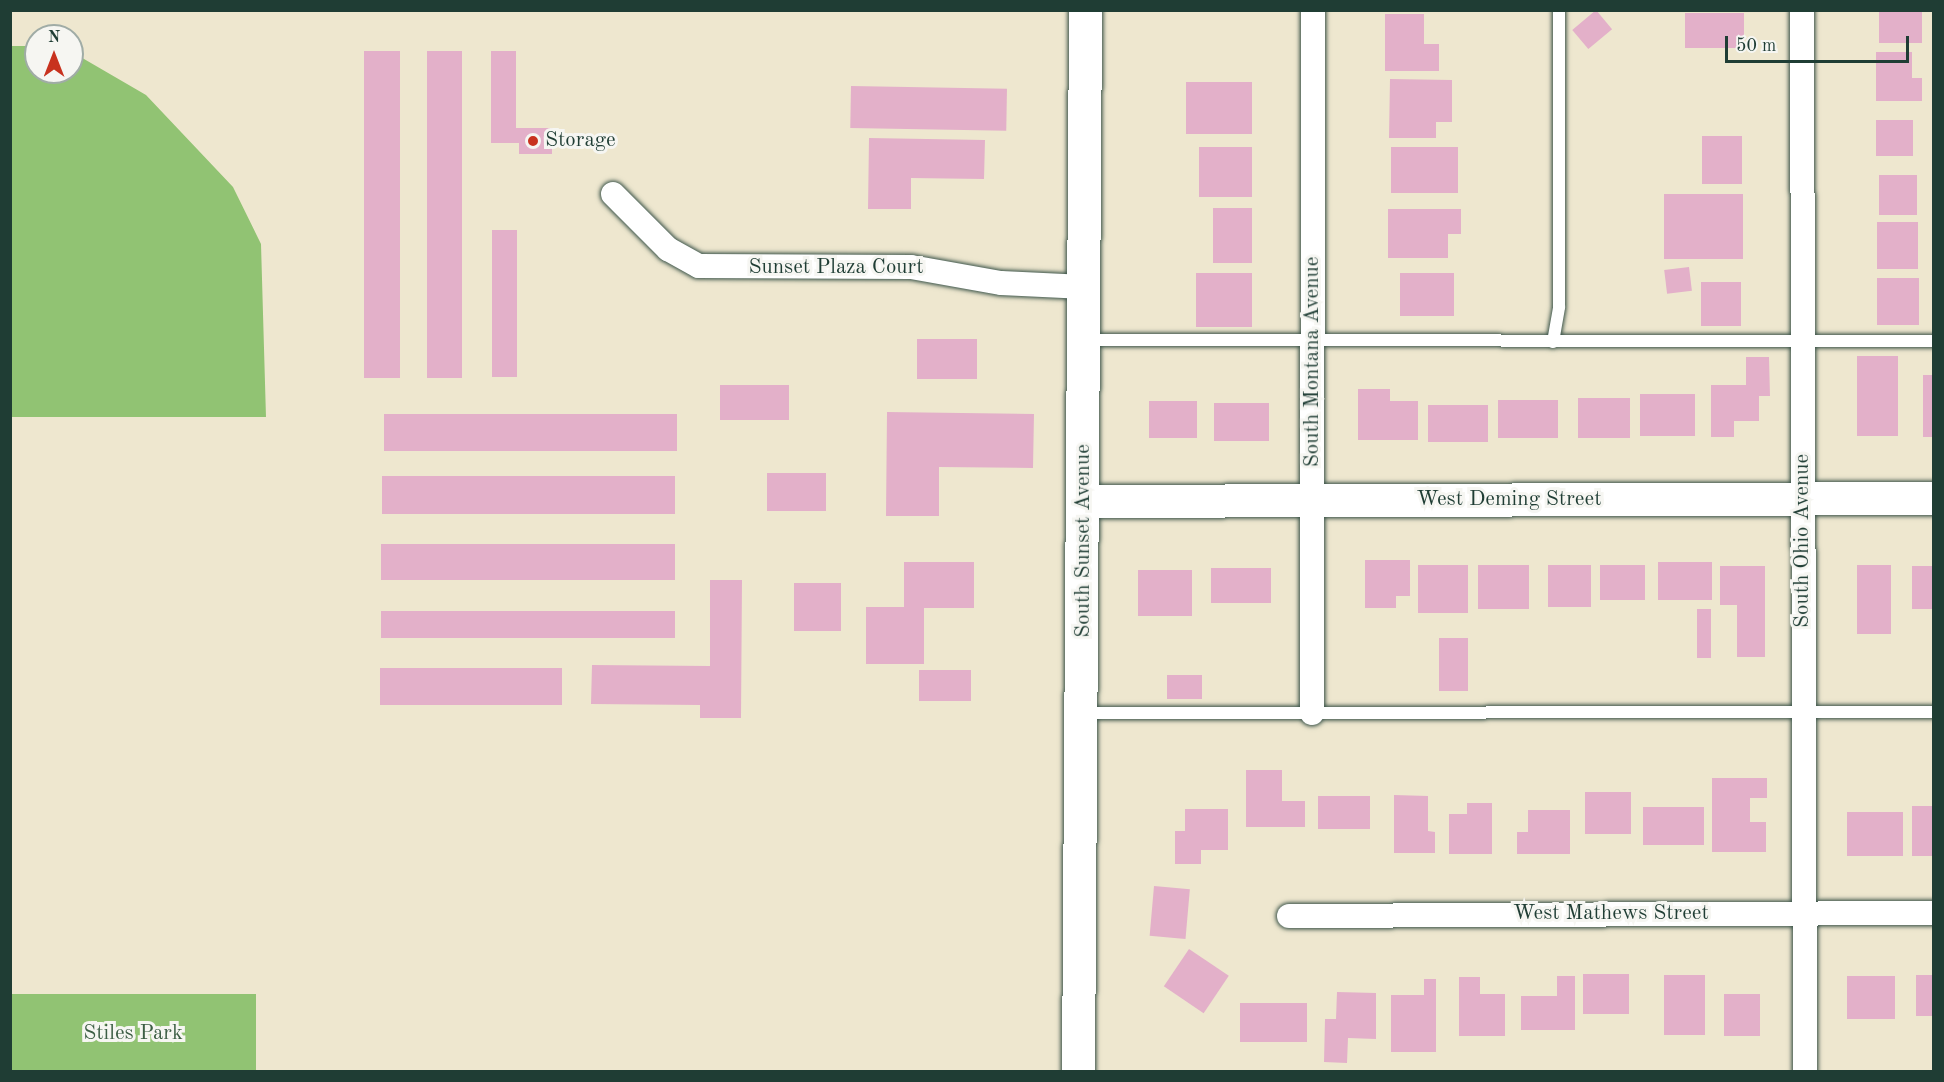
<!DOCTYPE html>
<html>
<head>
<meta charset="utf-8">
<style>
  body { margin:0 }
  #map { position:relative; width:1944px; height:1082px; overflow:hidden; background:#eee7cf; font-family:"Old Standard TT",serif }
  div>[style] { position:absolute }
  .green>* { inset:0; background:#91c373; transform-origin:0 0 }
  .building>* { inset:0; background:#e3b0c9; transform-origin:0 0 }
  .roads { filter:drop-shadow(0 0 2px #3e564b) drop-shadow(0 0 2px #3e564b) }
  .lane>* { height:12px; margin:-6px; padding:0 6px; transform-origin:6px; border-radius:6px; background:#fff }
  .street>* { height:24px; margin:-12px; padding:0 12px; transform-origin:12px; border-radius:12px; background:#fff }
  .secondary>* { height:33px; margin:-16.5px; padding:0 16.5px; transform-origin:16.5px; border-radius:16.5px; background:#fff }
  .dots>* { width:16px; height:16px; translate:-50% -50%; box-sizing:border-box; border:3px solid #f6f6f2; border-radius:50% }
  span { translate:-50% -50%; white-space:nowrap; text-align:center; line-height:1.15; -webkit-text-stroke:6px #f6f6f2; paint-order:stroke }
  .poi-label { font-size:21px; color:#1f3d34 }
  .left { translate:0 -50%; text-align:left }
  .street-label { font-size:21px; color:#1f3d34 }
  .park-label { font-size:21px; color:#3c5e44 }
  .frame { position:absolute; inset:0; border:12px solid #1f3d34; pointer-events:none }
  .north { position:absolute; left:24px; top:24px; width:60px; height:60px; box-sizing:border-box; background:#f6f6f2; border:2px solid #a0aca6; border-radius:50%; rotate:0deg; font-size:16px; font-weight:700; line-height:24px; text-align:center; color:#1f3d34 }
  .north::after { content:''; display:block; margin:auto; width:21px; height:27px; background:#c8321e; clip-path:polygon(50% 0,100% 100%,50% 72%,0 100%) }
  .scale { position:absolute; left:1725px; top:36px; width:184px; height:27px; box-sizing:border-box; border:3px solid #1f3d34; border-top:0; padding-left:8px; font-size:18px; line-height:21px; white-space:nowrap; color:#1f3d34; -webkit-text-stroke:4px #f6f6f2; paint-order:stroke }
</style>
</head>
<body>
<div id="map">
  <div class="green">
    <i style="clip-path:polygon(10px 46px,36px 46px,36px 72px,72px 72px,72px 52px,146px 95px,233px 187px,261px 244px,266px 417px,11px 417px)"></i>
    <i style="left:11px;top:994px;width:245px;height:77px"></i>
  </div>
  <div class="building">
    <i style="left:1596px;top:10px;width:25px;height:31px;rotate:50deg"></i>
    <i style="left:1879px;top:10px;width:43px;height:33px"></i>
    <i style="left:1685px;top:13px;width:59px;height:35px"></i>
    <i style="clip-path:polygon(1385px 14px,1424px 14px,1424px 44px,1439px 44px,1439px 71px,1385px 71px)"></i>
    <i style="left:400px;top:51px;width:327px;height:36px;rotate:90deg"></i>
    <i style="left:427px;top:51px;width:35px;height:327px"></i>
    <i style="clip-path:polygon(491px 51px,516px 51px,516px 128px,552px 128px,552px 154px,519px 154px,519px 143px,491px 143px)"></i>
    <i style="clip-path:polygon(1876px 52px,1912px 52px,1912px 78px,1922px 78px,1922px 101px,1876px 101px)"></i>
    <i style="clip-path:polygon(1390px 79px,1452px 80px,1452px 122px,1436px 122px,1436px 138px,1389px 138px)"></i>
    <i style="left:1186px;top:82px;width:66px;height:52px"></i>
    <i style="left:851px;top:86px;width:156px;height:42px;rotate:1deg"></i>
    <i style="left:1876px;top:120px;width:37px;height:36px"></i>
    <i style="left:1702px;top:136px;width:40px;height:48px"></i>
    <i style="clip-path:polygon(869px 138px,985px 140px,984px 179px,911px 178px,911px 209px,868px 209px)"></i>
    <i style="left:1199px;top:147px;width:53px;height:50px"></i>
    <i style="left:1391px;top:147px;width:67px;height:46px"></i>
    <i style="left:1879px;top:175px;width:38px;height:40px"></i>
    <i style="left:1664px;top:194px;width:79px;height:65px"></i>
    <i style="left:1213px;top:208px;width:39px;height:55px"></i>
    <i style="clip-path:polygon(1388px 209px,1461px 209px,1461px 234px,1448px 234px,1448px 258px,1388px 258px)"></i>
    <i style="left:1877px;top:222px;width:41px;height:47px"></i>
    <i style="left:492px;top:230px;width:25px;height:147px"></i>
    <i style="left:1689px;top:267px;width:24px;height:25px;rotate:83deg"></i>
    <i style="left:1196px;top:273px;width:56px;height:54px"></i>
    <i style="left:1400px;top:273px;width:54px;height:43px"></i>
    <i style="left:1919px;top:278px;width:47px;height:42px;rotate:90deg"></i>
    <i style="left:1701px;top:282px;width:40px;height:44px"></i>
    <i style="left:917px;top:339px;width:60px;height:40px"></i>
    <i style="left:1857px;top:356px;width:41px;height:80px"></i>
    <i style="clip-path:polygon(1746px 357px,1769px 357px,1770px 396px,1759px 396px,1759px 421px,1734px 421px,1734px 437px,1711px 437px,1711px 385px,1746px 385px)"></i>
    <i style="left:1923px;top:375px;width:11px;height:62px"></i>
    <i style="left:720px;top:385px;width:69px;height:35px"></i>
    <i style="clip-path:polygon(1358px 389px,1390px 389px,1390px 401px,1418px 401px,1418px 440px,1358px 440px)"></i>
    <i style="left:1640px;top:394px;width:55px;height:42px"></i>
    <i style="left:1578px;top:398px;width:52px;height:40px"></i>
    <i style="left:1498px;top:400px;width:60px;height:38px"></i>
    <i style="left:1149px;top:401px;width:48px;height:37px"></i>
    <i style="left:1214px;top:403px;width:55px;height:38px"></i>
    <i style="left:1428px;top:405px;width:60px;height:37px"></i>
    <i style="clip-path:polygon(887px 412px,1034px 414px,1033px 468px,939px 467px,939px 516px,886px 516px)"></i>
    <i style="left:384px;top:414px;width:293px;height:37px"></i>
    <i style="left:767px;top:473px;width:59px;height:38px"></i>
    <i style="left:382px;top:476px;width:293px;height:38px"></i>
    <i style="left:381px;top:544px;width:294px;height:36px"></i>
    <i style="clip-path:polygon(1365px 560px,1410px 560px,1410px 596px,1396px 596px,1396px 608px,1365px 608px)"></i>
    <i style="clip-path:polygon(904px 562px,974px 562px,974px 608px,924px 608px,924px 664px,866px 664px,866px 607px,904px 607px)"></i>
    <i style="left:1658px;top:562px;width:54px;height:38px"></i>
    <i style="left:1418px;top:565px;width:50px;height:48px"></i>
    <i style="left:1478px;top:565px;width:51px;height:44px"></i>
    <i style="left:1548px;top:565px;width:43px;height:42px"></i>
    <i style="left:1600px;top:565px;width:45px;height:35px"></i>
    <i style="left:1857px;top:565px;width:34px;height:69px"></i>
    <i style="clip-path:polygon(1720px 566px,1765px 566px,1765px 657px,1737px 657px,1737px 605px,1720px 605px)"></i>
    <i style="left:1912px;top:566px;width:22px;height:43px"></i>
    <i style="left:1211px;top:568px;width:60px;height:35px"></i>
    <i style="left:1138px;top:570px;width:54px;height:46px"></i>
    <i style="clip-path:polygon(710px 580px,742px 580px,741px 718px,700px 718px,700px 705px,591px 704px,592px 665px,710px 666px)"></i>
    <i style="left:794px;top:583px;width:47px;height:48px"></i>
    <i style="left:1697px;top:609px;width:14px;height:49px"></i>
    <i style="left:381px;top:611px;width:294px;height:27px"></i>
    <i style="left:1439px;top:638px;width:29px;height:53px"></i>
    <i style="left:380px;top:668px;width:182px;height:37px"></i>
    <i style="left:919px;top:670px;width:52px;height:31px"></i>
    <i style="left:1167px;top:675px;width:35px;height:24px"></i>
    <i style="clip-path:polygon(1246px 770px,1282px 770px,1282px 801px,1305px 801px,1305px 827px,1246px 827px)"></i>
    <i style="clip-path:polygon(1712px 778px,1767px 778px,1767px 798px,1750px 798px,1750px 822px,1766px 822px,1766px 852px,1712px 852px)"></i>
    <i style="left:1585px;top:792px;width:46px;height:42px"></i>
    <i style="clip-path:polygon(1394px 795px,1428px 796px,1428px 831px,1435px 832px,1435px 853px,1394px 853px)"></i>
    <i style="left:1318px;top:796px;width:52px;height:33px"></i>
    <i style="clip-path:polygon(1467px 803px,1492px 803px,1492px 854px,1449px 854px,1449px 814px,1467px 814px)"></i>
    <i style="left:1912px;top:806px;width:22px;height:50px"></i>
    <i style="left:1643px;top:807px;width:61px;height:38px"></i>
    <i style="clip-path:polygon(1185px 809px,1228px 809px,1228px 850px,1201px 850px,1201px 864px,1175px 864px,1175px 831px,1185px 831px)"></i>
    <i style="clip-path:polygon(1528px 810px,1570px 810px,1570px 854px,1517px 854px,1517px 832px,1528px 832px)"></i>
    <i style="left:1847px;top:812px;width:56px;height:44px"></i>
    <i style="left:1154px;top:886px;width:36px;height:50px;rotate:5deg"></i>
    <i style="left:1189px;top:949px;width:48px;height:45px;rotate:34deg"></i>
    <i style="left:1583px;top:974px;width:46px;height:40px"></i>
    <i style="left:1664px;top:975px;width:41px;height:60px"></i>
    <i style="left:1916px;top:975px;width:18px;height:41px"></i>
    <i style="clip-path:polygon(1557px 976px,1575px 976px,1575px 1030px,1521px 1030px,1521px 996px,1557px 996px)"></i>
    <i style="left:1847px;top:976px;width:48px;height:43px"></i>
    <i style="clip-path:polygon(1459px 977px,1480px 977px,1480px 994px,1505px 994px,1505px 1036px,1459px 1036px)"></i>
    <i style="clip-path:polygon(1424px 979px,1436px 979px,1436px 1052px,1391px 1052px,1391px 995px,1424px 995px)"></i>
    <i style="clip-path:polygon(1337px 992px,1376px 993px,1376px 1039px,1348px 1038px,1347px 1063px,1324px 1062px,1325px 1019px,1336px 1019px)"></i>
    <i style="left:1724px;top:994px;width:36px;height:42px"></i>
    <i style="left:1240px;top:1003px;width:67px;height:39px"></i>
  </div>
  <div class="roads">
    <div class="lane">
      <i style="left:1085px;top:340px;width:849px;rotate:0.07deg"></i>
      <i style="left:1553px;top:342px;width:36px;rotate:-80deg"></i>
      <i style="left:1559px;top:307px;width:297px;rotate:-90deg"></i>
      <i style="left:1083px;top:713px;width:851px;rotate:-0.07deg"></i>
    </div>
    <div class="street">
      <i style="left:1802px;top:10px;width:1062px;rotate:89.84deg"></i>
      <i style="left:613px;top:194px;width:78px;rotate:45deg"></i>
      <i style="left:668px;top:249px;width:35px;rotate:29deg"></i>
      <i style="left:699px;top:266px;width:212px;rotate:0.3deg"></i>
      <i style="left:911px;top:267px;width:91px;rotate:10.1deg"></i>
      <i style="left:1001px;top:283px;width:84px;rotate:2.7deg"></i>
      <i style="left:1312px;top:713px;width:703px;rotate:-89.92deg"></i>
      <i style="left:1289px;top:916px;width:645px;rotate:-0.27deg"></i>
    </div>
    <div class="secondary">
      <i style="left:1084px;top:501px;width:850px;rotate:-0.2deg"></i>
      <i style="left:1078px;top:1072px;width:1062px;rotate:-89.62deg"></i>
    </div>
  </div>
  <div class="dots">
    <i style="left:533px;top:141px;background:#c8321e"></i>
  </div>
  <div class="poi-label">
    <span class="left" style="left:545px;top:141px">Storage</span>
  </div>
  <div class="street-label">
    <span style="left:836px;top:268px">Sunset Plaza Court</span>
    <span style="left:1313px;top:362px;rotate:-90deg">South Montana Avenue</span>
    <span style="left:1509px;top:500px">West Deming Street</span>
    <span style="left:1084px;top:541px;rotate:-90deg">South Sunset Avenue</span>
    <span style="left:1803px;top:541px;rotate:-90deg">South Ohio Avenue</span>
    <span style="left:1611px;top:914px">West Mathews Street</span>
  </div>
  <div class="park-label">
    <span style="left:133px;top:1034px">Stiles Park</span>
  </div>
  <div class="frame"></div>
  <div class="north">N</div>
  <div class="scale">50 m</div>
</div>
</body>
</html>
